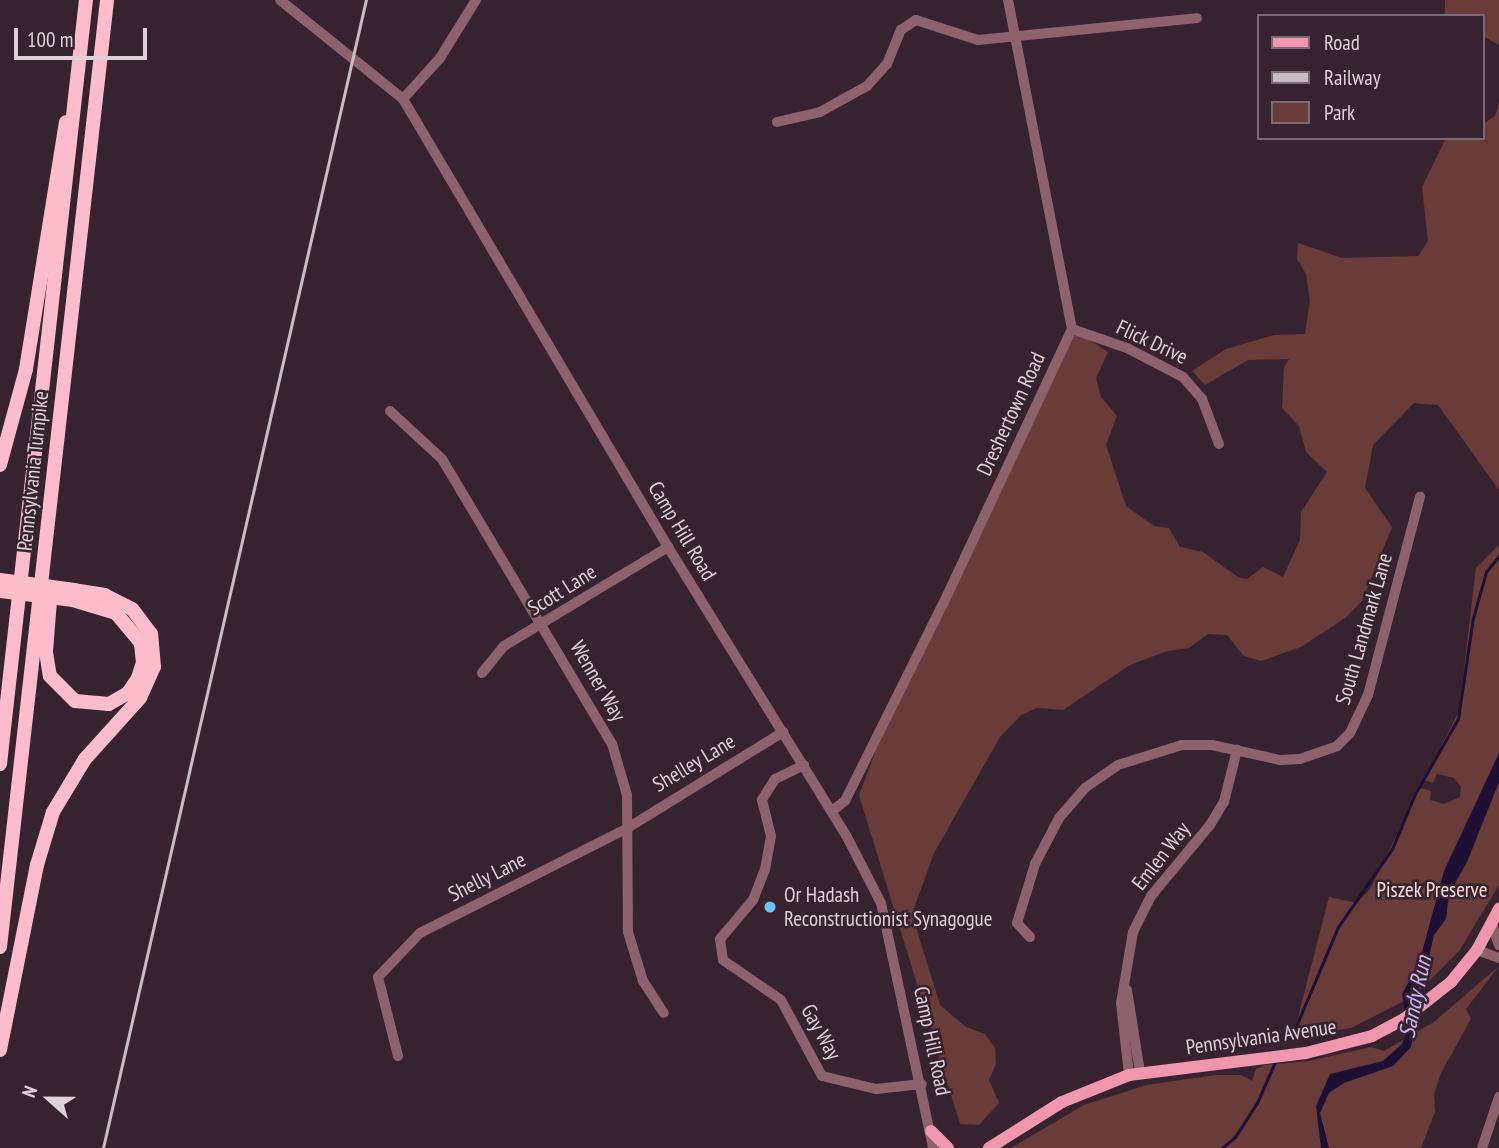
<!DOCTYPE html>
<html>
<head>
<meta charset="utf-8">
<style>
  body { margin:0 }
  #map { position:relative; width:1499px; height:1148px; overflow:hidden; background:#372330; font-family:"PT Sans Narrow",sans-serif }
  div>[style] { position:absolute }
  .green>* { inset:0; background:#693c39 }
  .water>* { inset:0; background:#1e0f34 }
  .stream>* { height:2.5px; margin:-1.25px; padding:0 1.25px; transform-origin:1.25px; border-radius:1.25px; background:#1e0f34 }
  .minor>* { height:10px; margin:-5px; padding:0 5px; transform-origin:5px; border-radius:5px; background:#8d626d }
  .major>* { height:12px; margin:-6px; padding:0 6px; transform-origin:6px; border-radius:6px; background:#f097af }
  .highway>* { height:14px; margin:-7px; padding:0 7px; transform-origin:7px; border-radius:7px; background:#fdbccc }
  .rail>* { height:2.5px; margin:-1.25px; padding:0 1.25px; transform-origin:1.25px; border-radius:1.25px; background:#c9bbc3 }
  .highway-bridge>* { height:14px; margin:-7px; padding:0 7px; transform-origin:7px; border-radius:7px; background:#fdbccc }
  .dots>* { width:19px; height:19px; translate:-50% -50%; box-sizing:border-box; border:4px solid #372330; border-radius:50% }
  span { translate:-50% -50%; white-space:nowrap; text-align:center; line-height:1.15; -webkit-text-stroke:5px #372330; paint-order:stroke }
  .street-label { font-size:21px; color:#dfd1d9 }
  .park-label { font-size:21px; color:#fedad7 }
  .poi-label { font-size:21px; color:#dfd1d9 }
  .left { translate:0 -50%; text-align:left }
  .water-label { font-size:23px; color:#cbb4fa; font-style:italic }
  .legend { position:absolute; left:1257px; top:14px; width:228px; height:126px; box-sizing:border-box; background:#372330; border:2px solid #7a6974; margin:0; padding:9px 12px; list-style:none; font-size:21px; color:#dfd1d9 }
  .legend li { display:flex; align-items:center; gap:14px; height:35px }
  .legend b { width:35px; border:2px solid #7a6974 }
  .north { position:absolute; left:14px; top:1064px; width:70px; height:70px; -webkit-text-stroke:5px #372330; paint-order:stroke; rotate:291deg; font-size:19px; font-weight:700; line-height:28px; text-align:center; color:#dfd1d9 }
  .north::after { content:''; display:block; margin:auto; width:24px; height:32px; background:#dfd1d9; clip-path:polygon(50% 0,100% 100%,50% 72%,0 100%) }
  .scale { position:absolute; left:14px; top:28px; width:133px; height:32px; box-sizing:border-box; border:4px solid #dfd1d9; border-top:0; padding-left:9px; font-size:21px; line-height:24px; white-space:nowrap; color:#dfd1d9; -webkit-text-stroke:5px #372330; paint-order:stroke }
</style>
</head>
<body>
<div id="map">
  <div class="green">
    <i style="clip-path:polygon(1445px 0,1499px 0,1499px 45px,1483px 36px,1483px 16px,1445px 16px)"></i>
    <i style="clip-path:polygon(1499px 103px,1499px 490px,1438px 405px,1414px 403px,1373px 445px,1365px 488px,1392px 527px,1362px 601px,1345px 618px,1301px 647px,1261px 661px,1244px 656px,1227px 635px,1208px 634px,1189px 648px,1167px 651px,1130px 665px,1063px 710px,1037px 708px,1021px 715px,1000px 737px,934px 853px,912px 914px,940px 1005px,966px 1027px,985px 1034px,995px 1048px,996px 1064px,989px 1080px,999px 1103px,979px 1125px,960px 1124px,859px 795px,880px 740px,1074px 336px,1083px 336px,1108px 352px,1096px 378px,1101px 397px,1117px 416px,1106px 445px,1126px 506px,1154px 526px,1169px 528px,1180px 547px,1203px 552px,1238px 577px,1247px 579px,1263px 567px,1283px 577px,1300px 540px,1301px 512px,1327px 472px,1306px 452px,1299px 426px,1282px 408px,1284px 367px,1289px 359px,1248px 360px,1205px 385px,1192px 371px,1226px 349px,1274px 335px,1305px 334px,1310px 301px,1306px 274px,1297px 259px,1298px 243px,1342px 258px,1418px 256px,1428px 241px,1422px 187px,1446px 138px,1483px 138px,1483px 124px,1495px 116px)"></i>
    <i style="clip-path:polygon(1499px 545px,1499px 885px,1459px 951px,1414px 996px,1351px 1028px,1293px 1037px,1329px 897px,1357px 903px,1370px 889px,1420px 788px,1431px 791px,1430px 800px,1444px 804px,1460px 797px,1461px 787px,1454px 778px,1437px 774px,1433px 783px,1424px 780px,1459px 711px,1476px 568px)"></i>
    <i style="clip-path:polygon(1499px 966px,1466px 1009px,1471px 1019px,1441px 1073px,1434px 1094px,1435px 1112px,1421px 1148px,1011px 1148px,1084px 1105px,1147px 1085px,1215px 1075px,1241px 1075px,1252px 1081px,1256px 1069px,1265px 1065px,1309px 1061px,1371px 1047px,1384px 1051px,1434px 1022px)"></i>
  </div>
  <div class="water">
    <i style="clip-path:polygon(1499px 753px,1499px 782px,1467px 862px,1449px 894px,1446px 919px,1434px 935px,1425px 974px,1419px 982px,1418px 1018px,1411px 1047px,1393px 1066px,1344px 1083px,1329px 1093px,1320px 1113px,1329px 1148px,1321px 1148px,1316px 1106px,1330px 1074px,1383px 1061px,1402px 1044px,1408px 1028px,1402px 994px,1419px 963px,1444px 871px)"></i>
  </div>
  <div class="stream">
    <i style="left:1292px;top:1036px;width:118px;rotate:-67.1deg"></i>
    <i style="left:1338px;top:927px;width:95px;rotate:-55.3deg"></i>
    <i style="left:1392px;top:849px;width:60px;rotate:-67.3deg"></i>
    <i style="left:1415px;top:794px;width:86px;rotate:-60.2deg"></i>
    <i style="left:1458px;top:719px;width:102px;rotate:-81.6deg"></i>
    <i style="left:1473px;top:618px;width:48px;rotate:-74.2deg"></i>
    <i style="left:1486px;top:572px;width:21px;rotate:-51deg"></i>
    <i style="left:1222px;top:1148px;width:17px;rotate:-40deg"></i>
    <i style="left:1235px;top:1137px;width:40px;rotate:-57.1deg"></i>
    <i style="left:1257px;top:1103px;width:45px;rotate:-66.3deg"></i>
  </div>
  <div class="minor">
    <i style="left:280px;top:0;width:158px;rotate:38.8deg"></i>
    <i style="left:403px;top:99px;width:521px;rotate:59.39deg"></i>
    <i style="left:668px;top:547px;width:339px;rotate:58.3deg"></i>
    <i style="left:846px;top:835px;width:76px;rotate:62.8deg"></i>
    <i style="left:881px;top:903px;width:250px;rotate:78deg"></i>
    <i style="left:403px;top:99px;width:55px;rotate:-47.9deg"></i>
    <i style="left:440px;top:58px;width:68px;rotate:-58.2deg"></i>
    <i style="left:777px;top:122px;width:44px;rotate:-13.1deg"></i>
    <i style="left:820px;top:112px;width:54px;rotate:-29deg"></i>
    <i style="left:867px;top:86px;width:30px;rotate:-48deg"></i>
    <i style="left:887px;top:64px;width:37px;rotate:-68deg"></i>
    <i style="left:901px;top:30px;width:18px;rotate:-34deg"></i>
    <i style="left:916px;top:20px;width:65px;rotate:17.9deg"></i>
    <i style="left:978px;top:40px;width:220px;rotate:-5.7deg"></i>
    <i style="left:1072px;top:329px;width:58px;rotate:19.1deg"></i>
    <i style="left:1127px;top:348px;width:63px;rotate:27.4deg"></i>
    <i style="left:1183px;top:377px;width:29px;rotate:49deg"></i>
    <i style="left:1202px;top:399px;width:48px;rotate:69.3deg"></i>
    <i style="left:390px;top:411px;width:71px;rotate:42.7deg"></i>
    <i style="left:442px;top:459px;width:332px;rotate:59.2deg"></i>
    <i style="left:612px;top:744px;width:53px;rotate:73.6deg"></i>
    <i style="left:627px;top:795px;width:137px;rotate:89.6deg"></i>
    <i style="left:628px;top:932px;width:51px;rotate:73deg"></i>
    <i style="left:643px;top:981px;width:38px;rotate:57deg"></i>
    <i style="left:482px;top:673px;width:35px;rotate:-51deg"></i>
    <i style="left:504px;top:646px;width:192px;rotate:-31.1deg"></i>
    <i style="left:804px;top:765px;width:32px;rotate:154deg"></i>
    <i style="left:775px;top:779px;width:25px;rotate:122deg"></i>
    <i style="left:762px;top:800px;width:37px;rotate:76deg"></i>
    <i style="left:771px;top:836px;width:34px;rotate:100deg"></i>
    <i style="left:765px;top:869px;width:33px;rotate:111deg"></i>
    <i style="left:753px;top:900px;width:51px;rotate:130.2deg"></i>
    <i style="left:720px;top:939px;width:21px;rotate:82deg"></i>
    <i style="left:723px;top:960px;width:70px;rotate:34.6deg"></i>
    <i style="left:781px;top:1000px;width:86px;rotate:61.7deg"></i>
    <i style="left:822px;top:1076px;width:56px;rotate:13.5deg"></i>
    <i style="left:876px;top:1089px;width:46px;rotate:-6.2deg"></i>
    <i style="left:832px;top:811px;width:16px;rotate:-38deg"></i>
    <i style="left:845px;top:801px;width:222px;rotate:-63.6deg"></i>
    <i style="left:944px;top:602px;width:302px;rotate:-64.9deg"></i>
    <i style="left:1072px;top:329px;width:335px;rotate:-101deg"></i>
    <i style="left:1492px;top:924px;width:22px;rotate:72deg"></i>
    <i style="left:1030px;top:937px;width:19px;rotate:-133deg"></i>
    <i style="left:1017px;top:923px;width:62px;rotate:-73deg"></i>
    <i style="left:1035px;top:864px;width:52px;rotate:-62.4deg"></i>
    <i style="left:1059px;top:818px;width:40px;rotate:-49deg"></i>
    <i style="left:1085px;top:788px;width:40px;rotate:-34.9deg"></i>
    <i style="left:1118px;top:765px;width:67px;rotate:-17.4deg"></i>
    <i style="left:1182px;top:745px;width:30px"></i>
    <i style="left:1212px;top:745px;width:70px;rotate:12.4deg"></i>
    <i style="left:1280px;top:760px;width:20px;rotate:-3deg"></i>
    <i style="left:1300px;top:759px;width:39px;rotate:-19deg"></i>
    <i style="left:1337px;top:746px;width:18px;rotate:-45deg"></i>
    <i style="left:1350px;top:733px;width:42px;rotate:-64.7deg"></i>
    <i style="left:1368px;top:695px;width:205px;rotate:-75.3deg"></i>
    <i style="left:1477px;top:950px;width:23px;rotate:20deg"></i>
    <i style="left:1127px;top:990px;width:83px;rotate:81deg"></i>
    <i style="left:398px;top:1056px;width:81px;rotate:-104.2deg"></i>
    <i style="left:378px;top:977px;width:61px;rotate:-46.3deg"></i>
    <i style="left:420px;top:933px;width:231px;rotate:-26.8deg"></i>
    <i style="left:626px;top:829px;width:185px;rotate:-31.7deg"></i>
    <i style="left:1129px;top:1075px;width:72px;rotate:-96.3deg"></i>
    <i style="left:1121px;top:1003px;width:72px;rotate:-80.4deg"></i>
    <i style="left:1133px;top:932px;width:40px;rotate:-63.4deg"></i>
    <i style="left:1151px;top:896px;width:92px;rotate:-50.3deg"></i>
    <i style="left:1210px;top:825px;width:27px;rotate:-59deg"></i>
    <i style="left:1224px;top:802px;width:54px;rotate:-76deg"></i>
    <i style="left:1482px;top:1148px;width:54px;rotate:-71.6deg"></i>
  </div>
  <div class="major">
    <i style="left:931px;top:1131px;width:24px;rotate:45deg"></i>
    <i style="left:989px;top:1148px;width:86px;rotate:-32.2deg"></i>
    <i style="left:1062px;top:1102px;width:72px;rotate:-21.9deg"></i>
    <i style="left:1129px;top:1075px;width:178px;rotate:-7.1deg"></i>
    <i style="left:1306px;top:1053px;width:68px;rotate:-14.4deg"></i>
    <i style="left:1372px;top:1036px;width:36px;rotate:-28deg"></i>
    <i style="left:1404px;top:1019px;width:60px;rotate:-38.2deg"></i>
    <i style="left:1451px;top:982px;width:41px;rotate:-50.9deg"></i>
    <i style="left:1477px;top:950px;width:47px;rotate:-61.8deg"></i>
  </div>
  <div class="highway">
    <i style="left:0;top:465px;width:99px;rotate:-74.8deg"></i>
    <i style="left:26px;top:369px;width:250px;rotate:-80.8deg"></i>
    <i style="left:51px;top:588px;width:64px;rotate:94.5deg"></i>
    <i style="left:46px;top:652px;width:24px;rotate:81deg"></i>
    <i style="left:50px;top:676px;width:35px;rotate:45deg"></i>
    <i style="left:75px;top:701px;width:34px;rotate:5deg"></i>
    <i style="left:109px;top:704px;width:22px;rotate:-30deg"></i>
    <i style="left:128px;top:693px;width:18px;rotate:-56deg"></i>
    <i style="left:138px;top:678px;width:16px;rotate:-72deg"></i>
    <i style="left:143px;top:663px;width:20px;rotate:-96deg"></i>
    <i style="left:141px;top:643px;width:39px;rotate:-130deg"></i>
    <i style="left:116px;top:613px;width:45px;rotate:-163.2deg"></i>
    <i style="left:0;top:764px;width:769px;rotate:-83.58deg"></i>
    <i style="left:0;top:947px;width:953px;rotate:-83.55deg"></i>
    <i style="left:0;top:1050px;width:189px;rotate:-78.7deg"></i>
    <i style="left:37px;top:865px;width:55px;rotate:-73.2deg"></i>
    <i style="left:53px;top:812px;width:62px;rotate:-58.9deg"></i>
    <i style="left:85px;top:759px;width:82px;rotate:-48deg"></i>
    <i style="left:140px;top:698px;width:34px;rotate:-66deg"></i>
    <i style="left:154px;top:667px;width:33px;rotate:-95deg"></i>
    <i style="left:151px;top:634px;width:31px;rotate:-127deg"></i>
    <i style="left:132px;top:609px;width:30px;rotate:-153deg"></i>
    <i style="left:105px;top:595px;width:31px;rotate:-171deg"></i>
  </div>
  <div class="rail">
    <i style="left:103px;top:1148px;width:1178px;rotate:-77.1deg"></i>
  </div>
  <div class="highway-bridge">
    <i style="left:0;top:580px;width:75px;rotate:7.7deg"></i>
    <i style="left:0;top:591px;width:74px;rotate:7deg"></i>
  </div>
  <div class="dots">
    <i style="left:770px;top:907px;background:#6dc2f3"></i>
  </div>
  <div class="street-label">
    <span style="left:1152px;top:342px;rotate:25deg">Flick Drive</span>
    <span style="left:1011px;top:414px;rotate:-65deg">Dreshertown Road</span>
    <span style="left:33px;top:471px;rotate:-84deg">Pennsylvania Turnpike</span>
    <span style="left:682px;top:531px;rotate:59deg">Camp Hill Road</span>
    <span style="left:562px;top:590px;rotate:-32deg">Scott Lane</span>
    <span style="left:1364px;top:629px;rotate:-74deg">South Landmark Lane</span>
    <span style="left:598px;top:681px;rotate:60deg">Wenner Way</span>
    <span style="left:694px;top:763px;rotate:-31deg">Shelley Lane</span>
    <span style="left:1161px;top:856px;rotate:-52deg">Emlen Way</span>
    <span style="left:487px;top:877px;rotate:-27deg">Shelly Lane</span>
    <span style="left:821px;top:1032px;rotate:61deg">Gay Way</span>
    <span style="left:1261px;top:1037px;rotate:-8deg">Pennsylvania Avenue</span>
    <span style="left:932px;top:1041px;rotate:78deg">Camp Hill Road</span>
  </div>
  <div class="park-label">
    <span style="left:1432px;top:890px">Piszek Preserve</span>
  </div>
  <div class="poi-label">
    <span class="left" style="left:784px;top:907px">Or Hadash<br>Reconstructionist Synagogue</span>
  </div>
  <div class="water-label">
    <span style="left:1415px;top:997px;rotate:-78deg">Sandy Run</span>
  </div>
  <ul class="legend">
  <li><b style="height:9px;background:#f097af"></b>Road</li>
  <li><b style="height:9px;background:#c9bbc3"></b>Railway</li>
  <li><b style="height:19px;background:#693c39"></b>Park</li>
  </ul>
  <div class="north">N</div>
  <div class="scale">100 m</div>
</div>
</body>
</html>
